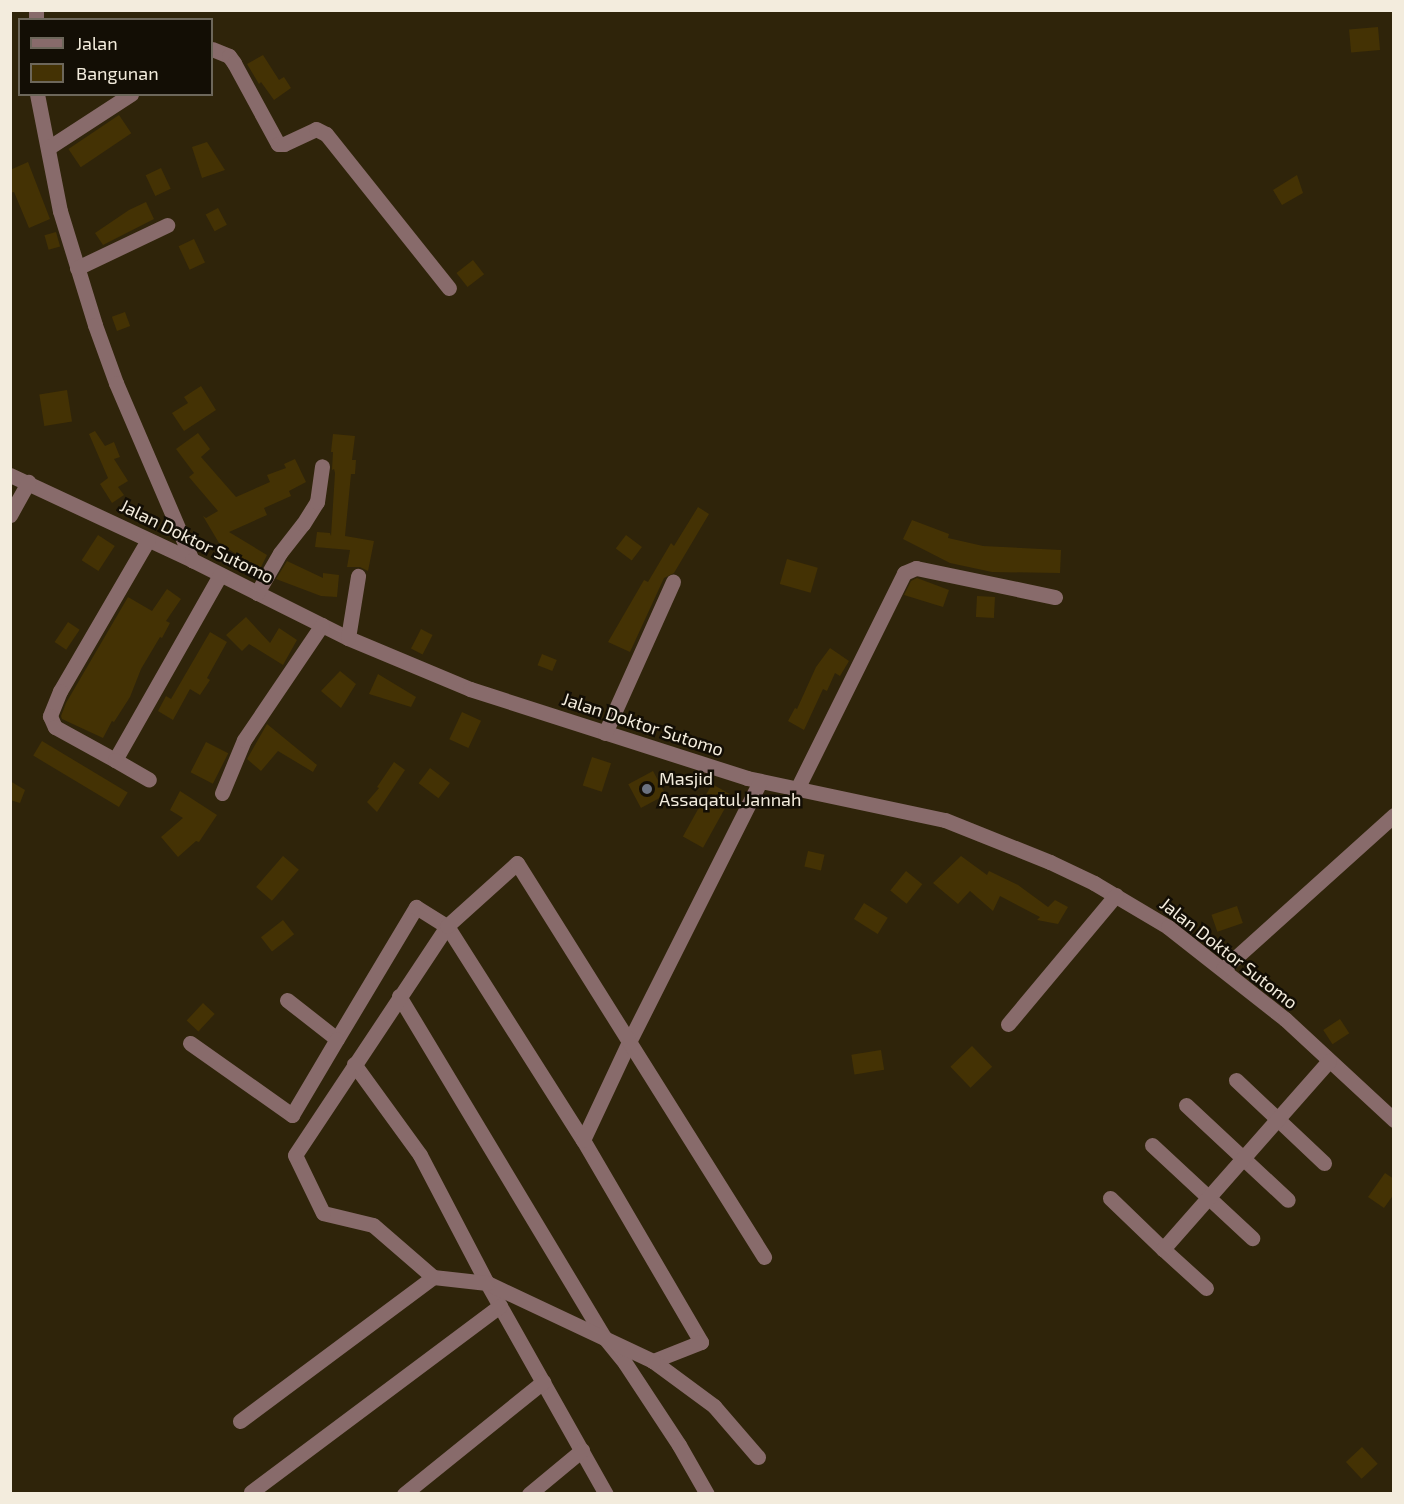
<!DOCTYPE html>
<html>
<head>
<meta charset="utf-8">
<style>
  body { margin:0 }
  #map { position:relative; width:1404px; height:1504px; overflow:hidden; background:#2f240a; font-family:"Exo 2",sans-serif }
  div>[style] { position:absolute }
  .building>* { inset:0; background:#443204; transform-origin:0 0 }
  .minor>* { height:15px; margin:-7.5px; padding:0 7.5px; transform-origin:7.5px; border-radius:7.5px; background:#886b6b }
  .dots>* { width:16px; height:16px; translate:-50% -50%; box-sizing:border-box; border:3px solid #130e05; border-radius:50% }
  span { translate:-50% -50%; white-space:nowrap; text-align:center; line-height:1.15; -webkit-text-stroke:5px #130e05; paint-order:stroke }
  .street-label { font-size:18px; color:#f3ecdd }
  .poi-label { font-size:18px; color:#f3ecdd }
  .left { translate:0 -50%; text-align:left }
  .frame { position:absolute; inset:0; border:12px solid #f3ecdd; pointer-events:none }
  .legend { position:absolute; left:18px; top:18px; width:195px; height:78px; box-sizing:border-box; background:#130e05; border:2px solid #6d675b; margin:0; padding:8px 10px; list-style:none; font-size:18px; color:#f3ecdd }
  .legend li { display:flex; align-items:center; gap:12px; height:30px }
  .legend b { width:30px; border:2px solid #6d675b }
</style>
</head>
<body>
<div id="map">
  <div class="building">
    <i style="left:1378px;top:27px;width:23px;height:29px;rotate:85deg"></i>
    <i style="clip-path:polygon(263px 55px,279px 80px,284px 77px,291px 88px,274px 100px,261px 82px,259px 84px,247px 64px)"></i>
    <i style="left:119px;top:115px;width:22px;height:61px;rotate:56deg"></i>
    <i style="clip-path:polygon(207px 142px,225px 170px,202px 178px,192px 147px)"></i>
    <i style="clip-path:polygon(28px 162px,50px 219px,29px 228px,14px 192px,10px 193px,10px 170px)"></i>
    <i style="left:161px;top:168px;width:23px;height:17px;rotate:65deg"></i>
    <i style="clip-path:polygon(1297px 175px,1303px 193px,1282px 205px,1273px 190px)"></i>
    <i style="clip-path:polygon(146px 202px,154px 219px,103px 245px,95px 233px,129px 210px)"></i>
    <i style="left:218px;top:208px;width:19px;height:14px;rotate:62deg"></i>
    <i style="left:56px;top:232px;width:15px;height:12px;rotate:74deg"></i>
    <i style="left:194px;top:239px;width:26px;height:17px;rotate:65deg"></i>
    <i style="left:473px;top:260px;width:18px;height:21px;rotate:52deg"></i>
    <i style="left:125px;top:312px;width:15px;height:14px;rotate:70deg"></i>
    <i style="clip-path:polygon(201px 386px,216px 410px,184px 431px,172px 413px,188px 403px,184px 397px)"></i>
    <i style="left:67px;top:390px;width:32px;height:28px;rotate:81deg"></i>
    <i style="clip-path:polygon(95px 431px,105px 446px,114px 442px,120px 457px,114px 459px,128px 481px,118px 487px,124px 495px,112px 503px,100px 484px,108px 478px,89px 434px)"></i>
    <i style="clip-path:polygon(198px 433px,210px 449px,201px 457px,236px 497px,270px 482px,267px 475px,286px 468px,284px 464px,295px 459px,306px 482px,289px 491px,291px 496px,264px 508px,267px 515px,229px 532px,267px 555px,260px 569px,219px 543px,203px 516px,206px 518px,218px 511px,189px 477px,194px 473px,176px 449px)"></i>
    <i style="clip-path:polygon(333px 434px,355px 436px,352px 460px,356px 460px,355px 474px,351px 474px,345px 536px,374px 541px,368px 571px,360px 567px,347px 567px,350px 550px,315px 547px,317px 532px,330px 533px,331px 536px,335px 473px,334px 469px,332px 470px,333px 452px,331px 452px)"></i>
    <i style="clip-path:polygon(698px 507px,709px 514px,674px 573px,664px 578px,630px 652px,608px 642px,644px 580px,648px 582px,671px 543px,674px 546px)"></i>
    <i style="clip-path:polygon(912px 520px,949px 534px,948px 538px,983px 546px,1061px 550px,1060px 573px,992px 572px,950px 563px,903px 539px)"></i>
    <i style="left:98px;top:535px;width:20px;height:30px;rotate:33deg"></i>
    <i style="left:626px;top:535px;width:20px;height:17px;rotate:37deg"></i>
    <i style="left:787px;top:559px;width:32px;height:26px;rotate:16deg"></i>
    <i style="clip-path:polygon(287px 561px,323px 578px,323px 573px,339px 575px,337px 597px,321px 596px,276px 579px)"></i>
    <i style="clip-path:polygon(917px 578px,949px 590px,943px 607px,904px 595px,911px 581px)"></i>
    <i style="clip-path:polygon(167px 589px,181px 599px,166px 621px,170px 623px,162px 638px,160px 637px,141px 669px,130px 697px,114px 722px,112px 721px,103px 738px,62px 719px,61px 716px,66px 703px,128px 597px,152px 611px)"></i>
    <i style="left:977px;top:596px;width:18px;height:21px;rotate:3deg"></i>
    <i style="clip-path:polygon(246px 617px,270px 643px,279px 628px,297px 640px,283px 665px,249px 644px,242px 651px,226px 635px)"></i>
    <i style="left:68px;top:622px;width:14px;height:24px;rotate:34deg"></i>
    <i style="left:421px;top:629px;width:13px;height:22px;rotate:27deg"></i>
    <i style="clip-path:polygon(210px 632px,227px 642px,207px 678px,210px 680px,200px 695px,190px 689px,173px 720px,158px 711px,166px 696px,171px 699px)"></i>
    <i style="clip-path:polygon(830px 648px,849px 661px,840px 676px,835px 673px,827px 691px,823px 689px,804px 730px,788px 721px,795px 708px,797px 709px,816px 667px)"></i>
    <i style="left:542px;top:654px;width:16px;height:12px;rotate:22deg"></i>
    <i style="clip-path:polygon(340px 671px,356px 684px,341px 708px,321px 691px)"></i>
    <i style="clip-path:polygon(378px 674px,416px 697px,411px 707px,369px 694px)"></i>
    <i style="left:462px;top:712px;width:21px;height:30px;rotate:25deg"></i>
    <i style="clip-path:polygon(267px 724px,317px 765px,313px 772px,278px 751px,261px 771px,247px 759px)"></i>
    <i style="left:42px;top:741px;width:100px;height:17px;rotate:31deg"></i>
    <i style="left:206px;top:742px;width:25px;height:34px;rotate:27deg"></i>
    <i style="left:592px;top:757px;width:20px;height:30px;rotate:18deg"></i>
    <i style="clip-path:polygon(394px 762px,405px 770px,377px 812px,367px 802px,379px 788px,377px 787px)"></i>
    <i style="left:430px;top:768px;width:25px;height:19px;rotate:37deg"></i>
    <i style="left:653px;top:771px;width:27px;height:28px;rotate:62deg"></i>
    <i style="clip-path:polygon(10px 781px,25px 790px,20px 803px,10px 800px)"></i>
    <i style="left:712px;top:784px;width:23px;height:60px;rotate:29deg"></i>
    <i style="clip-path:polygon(180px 791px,217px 815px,199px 842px,196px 841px,178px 857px,161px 837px,183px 818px,170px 810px)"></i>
    <i style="left:808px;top:851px;width:17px;height:16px;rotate:13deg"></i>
    <i style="left:283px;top:856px;width:21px;height:41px;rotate:41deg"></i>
    <i style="clip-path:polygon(961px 856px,987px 875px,989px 871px,1018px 885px,1048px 907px,1055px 900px,1068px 907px,1058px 924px,1037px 920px,1040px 917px,1000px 896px,993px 911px,970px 891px,958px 904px,933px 883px)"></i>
    <i style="left:906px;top:871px;width:21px;height:25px;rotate:39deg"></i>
    <i style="left:864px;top:903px;width:28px;height:19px;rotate:32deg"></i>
    <i style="left:1237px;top:906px;width:18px;height:27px;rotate:71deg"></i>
    <i style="left:283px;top:920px;width:18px;height:28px;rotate:52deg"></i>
    <i style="left:203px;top:1003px;width:16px;height:24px;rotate:43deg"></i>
    <i style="left:1340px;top:1019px;width:17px;height:20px;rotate:57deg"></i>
    <i style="left:972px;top:1046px;width:29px;height:30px;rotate:46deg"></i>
    <i style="left:881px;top:1050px;width:20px;height:30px;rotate:81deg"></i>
    <i style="clip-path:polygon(1385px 1173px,1394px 1179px,1394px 1194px,1384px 1208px,1368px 1197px)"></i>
    <i style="left:1362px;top:1447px;width:23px;height:22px;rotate:47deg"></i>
  </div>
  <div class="minor">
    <i style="left:36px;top:20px;width:10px;rotate:-90deg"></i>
    <i style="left:212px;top:49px;width:18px;rotate:22deg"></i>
    <i style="left:229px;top:56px;width:9px;rotate:54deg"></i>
    <i style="left:234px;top:63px;width:92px;rotate:61.5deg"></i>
    <i style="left:278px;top:144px;width:6px"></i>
    <i style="left:284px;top:144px;width:35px;rotate:-25deg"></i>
    <i style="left:316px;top:129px;width:11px;rotate:27deg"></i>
    <i style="left:326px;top:134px;width:197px;rotate:51.4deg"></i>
    <i style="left:37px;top:94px;width:119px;rotate:78.9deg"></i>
    <i style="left:60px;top:211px;width:119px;rotate:72.9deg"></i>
    <i style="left:95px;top:325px;width:62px;rotate:70.1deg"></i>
    <i style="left:116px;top:383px;width:193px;rotate:66.8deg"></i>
    <i style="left:48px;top:148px;width:99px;rotate:-33deg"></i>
    <i style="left:77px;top:268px;width:100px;rotate:-25.5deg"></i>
    <i style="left:10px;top:475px;width:201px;rotate:25deg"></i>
    <i style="left:192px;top:560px;width:174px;rotate:26.6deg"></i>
    <i style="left:348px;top:638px;width:132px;rotate:22.7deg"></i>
    <i style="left:470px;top:689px;width:291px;rotate:17.8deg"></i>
    <i style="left:747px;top:778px;width:202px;rotate:12deg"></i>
    <i style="left:945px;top:820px;width:113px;rotate:21.8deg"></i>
    <i style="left:1050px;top:862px;width:49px;rotate:25.5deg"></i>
    <i style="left:1094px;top:883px;width:86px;rotate:30.7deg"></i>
    <i style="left:1168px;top:927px;width:149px;rotate:38.2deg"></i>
    <i style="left:1285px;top:1019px;width:149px;rotate:42.8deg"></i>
    <i style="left:10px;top:515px;width:38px;rotate:-61deg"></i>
    <i style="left:148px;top:540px;width:175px;rotate:120.2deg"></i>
    <i style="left:60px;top:691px;width:27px;rotate:112deg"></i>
    <i style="left:50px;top:716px;width:12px;rotate:66deg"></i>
    <i style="left:55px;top:727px;width:68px;rotate:28.8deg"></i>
    <i style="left:115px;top:760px;width:213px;rotate:-60.4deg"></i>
    <i style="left:257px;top:593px;width:46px;rotate:-60.1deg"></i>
    <i style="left:280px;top:553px;width:37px;rotate:-52deg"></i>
    <i style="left:303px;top:524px;width:26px;rotate:-58deg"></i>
    <i style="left:317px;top:502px;width:36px;rotate:-82deg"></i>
    <i style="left:348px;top:638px;width:63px;rotate:-80.8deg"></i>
    <i style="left:605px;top:733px;width:166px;rotate:-65.8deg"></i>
    <i style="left:115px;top:760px;width:39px;rotate:30deg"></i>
    <i style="left:798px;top:787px;width:239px;rotate:-63.6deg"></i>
    <i style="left:904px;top:573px;width:13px;rotate:-23deg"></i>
    <i style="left:916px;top:568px;width:142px;rotate:11.8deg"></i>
    <i style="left:222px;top:793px;width:57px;rotate:-67.5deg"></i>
    <i style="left:244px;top:740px;width:139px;rotate:-55.9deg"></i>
    <i style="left:1223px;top:969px;width:230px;rotate:-42deg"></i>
    <i style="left:399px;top:996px;width:398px;rotate:59deg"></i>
    <i style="left:604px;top:1337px;width:33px;rotate:51deg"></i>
    <i style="left:625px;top:1363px;width:98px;rotate:56.6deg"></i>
    <i style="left:679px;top:1445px;width:56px;rotate:60.3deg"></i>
    <i style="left:287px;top:1000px;width:63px;rotate:38deg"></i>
    <i style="left:337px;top:1039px;width:154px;rotate:-59.1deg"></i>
    <i style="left:416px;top:907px;width:36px;rotate:32deg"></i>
    <i style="left:447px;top:926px;width:254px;rotate:57.6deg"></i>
    <i style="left:583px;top:1140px;width:234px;rotate:59.7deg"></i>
    <i style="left:701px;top:1342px;width:52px;rotate:158.4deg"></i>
    <i style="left:1008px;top:1024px;width:168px;rotate:-50.1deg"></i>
    <i style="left:190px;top:1043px;width:125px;rotate:35.2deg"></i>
    <i style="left:292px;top:1115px;width:88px;rotate:-59.4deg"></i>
    <i style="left:354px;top:1064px;width:112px;rotate:54deg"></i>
    <i style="left:420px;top:1155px;width:144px;rotate:62.4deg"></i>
    <i style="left:487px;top:1283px;width:242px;rotate:60.6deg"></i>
    <i style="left:1236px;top:1080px;width:121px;rotate:43.3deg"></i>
    <i style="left:1186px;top:1105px;width:139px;rotate:43deg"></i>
    <i style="left:583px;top:1140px;width:108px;rotate:-64.9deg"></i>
    <i style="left:629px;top:1042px;width:292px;rotate:-63.3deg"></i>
    <i style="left:1152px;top:1145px;width:137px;rotate:42.9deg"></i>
    <i style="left:1110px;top:1198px;width:74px;rotate:43.9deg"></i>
    <i style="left:1206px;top:1288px;width:58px;rotate:-137.8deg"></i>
    <i style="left:1163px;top:1249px;width:251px;rotate:-48.6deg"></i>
    <i style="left:240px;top:1421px;width:241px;rotate:-36.7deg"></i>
    <i style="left:758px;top:1457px;width:67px;rotate:-130.8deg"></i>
    <i style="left:714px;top:1406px;width:76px;rotate:-143.6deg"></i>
    <i style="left:653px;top:1361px;width:183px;rotate:-154.8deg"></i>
    <i style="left:487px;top:1283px;width:54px;rotate:-173.7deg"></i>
    <i style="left:433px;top:1277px;width:79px;rotate:-139.1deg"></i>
    <i style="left:373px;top:1225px;width:51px;rotate:-166.5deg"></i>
    <i style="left:323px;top:1213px;width:64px;rotate:-115.8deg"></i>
    <i style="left:295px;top:1155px;width:275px;rotate:-56.4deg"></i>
    <i style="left:447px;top:926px;width:94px;rotate:-42deg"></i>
    <i style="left:517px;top:863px;width:465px;rotate:57.9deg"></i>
    <i style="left:251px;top:1492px;width:311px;rotate:-36.8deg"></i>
    <i style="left:404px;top:1494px;width:179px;rotate:-38.9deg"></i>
    <i style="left:529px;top:1494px;width:69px;rotate:-39.7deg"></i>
  </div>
  <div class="dots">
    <i style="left:647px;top:789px;background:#6b7280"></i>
  </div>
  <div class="street-label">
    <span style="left:197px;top:541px;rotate:26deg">Jalan Doktor Sutomo</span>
    <span style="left:643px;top:724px;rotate:18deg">Jalan Doktor Sutomo</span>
    <span style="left:1229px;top:953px;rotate:38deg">Jalan Doktor Sutomo</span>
  </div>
  <div class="poi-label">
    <span class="left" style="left:659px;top:789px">Masjid<br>Assaqatul Jannah</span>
  </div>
  <div class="frame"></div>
  <ul class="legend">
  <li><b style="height:8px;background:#886b6b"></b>Jalan</li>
  <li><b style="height:16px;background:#443204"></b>Bangunan</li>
  </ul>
</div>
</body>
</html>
